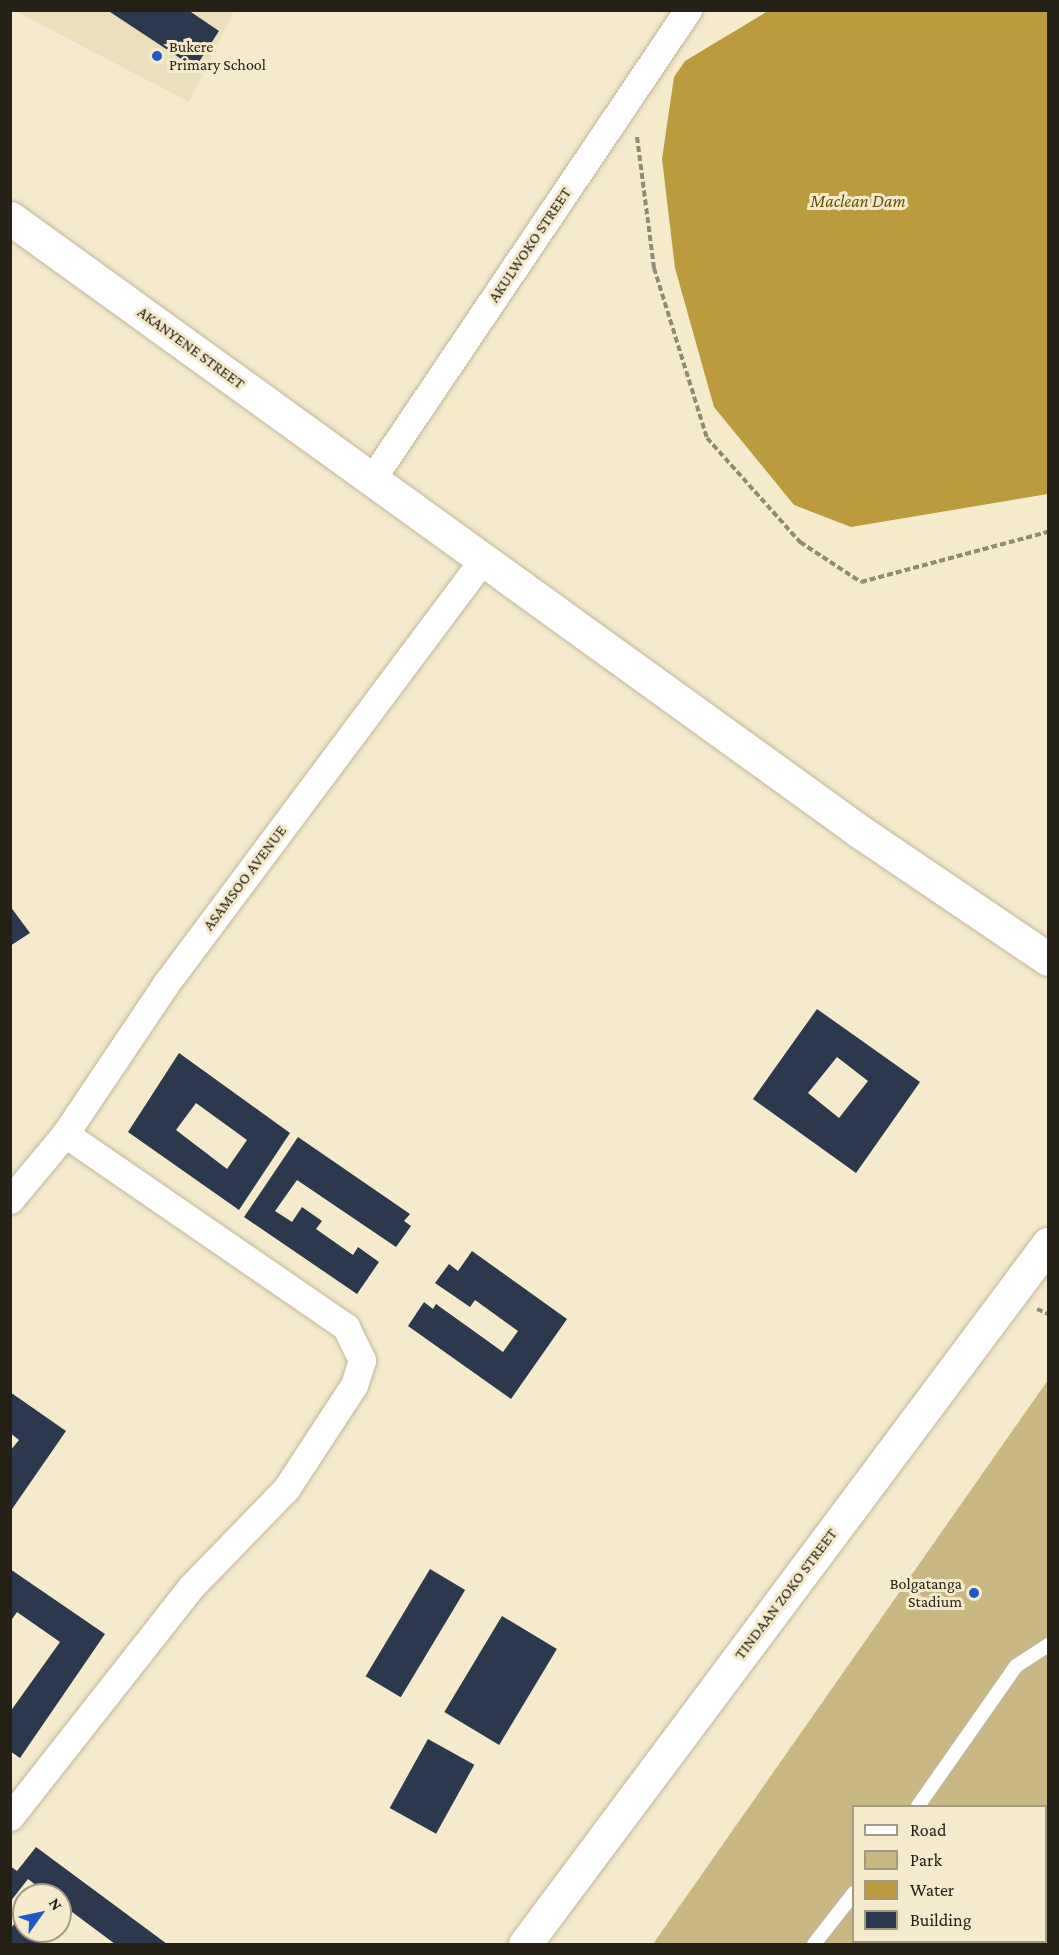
<!DOCTYPE html>
<html>
<head>
<meta charset="utf-8">
<style>
  body { margin:0 }
  #map { position:relative; width:1059px; height:1955px; overflow:hidden; background:#f5eacc; font-family:"Crimson Pro",serif }
  div>[style] { position:absolute }
  .built>* { inset:0; background:#ecdfbb }
  .green>* { inset:0; background:#c9b783 }
  .water>* { inset:0; background:#ba9b3e }
  .building>* { inset:0; background:#2c384d; transform-origin:0 0 }
  .path>* { height:4px; margin-top:-2px; transform-origin:0; background:repeating-linear-gradient(90deg,#928a75 0 6px,transparent 0 9px) }
  .roads { filter:drop-shadow(0 0 2px #c0b699) drop-shadow(0 0 2px #c0b699) }
  .service>* { height:14px; margin:-7px; padding:0 7px; transform-origin:7px; border-radius:7px; background:#fff }
  .minor>* { height:27px; margin:-13.5px; padding:0 13.5px; transform-origin:13.5px; border-radius:13.5px; background:#fff }
  .tertiary>* { height:33px; margin:-16.5px; padding:0 16.5px; transform-origin:16.5px; border-radius:16.5px; background:#fff }
  .secondary>* { height:33px; margin:-16.5px; padding:0 16.5px; transform-origin:16.5px; border-radius:16.5px; background:#fff }
  .dots>* { width:16px; height:16px; translate:-50% -50%; box-sizing:border-box; border:3px solid #f5eacc; border-radius:50% }
  span { translate:-50% -50%; white-space:nowrap; text-align:center; line-height:1.15; -webkit-text-stroke:6px #f5eacc; paint-order:stroke }
  .poi-label { font-size:16px; color:#252116 }
  .left { translate:0 -50%; text-align:left }
  .right { translate:-100% -50%; text-align:right }
  .street-label { font-size:16px; color:#252116 }
  .water-label { font-size:18px; color:#675309; font-style:italic }
  .frame { position:absolute; inset:0; border:12px solid #252116; pointer-events:none }
  .legend { position:absolute; left:852px; top:1805px; width:195px; height:138px; box-sizing:border-box; background:#f5eacc; border:2px solid #a29a83; margin:0; padding:8px 10px; list-style:none; font-size:18px; color:#252116 }
  .legend li { display:flex; align-items:center; gap:12px; height:30px }
  .legend b { width:30px; border:2px solid #a29a83 }
  .north { position:absolute; left:12px; top:1883px; width:60px; height:60px; box-sizing:border-box; background:#f5eacc; border:2px solid #a29a83; border-radius:50%; rotate:57deg; font-size:16px; font-weight:700; line-height:24px; text-align:center; color:#252116 }
  .north::after { content:''; display:block; margin:auto; width:21px; height:27px; background:#1f59c5; clip-path:polygon(50% 0,100% 100%,50% 72%,0 100%) }
</style>
</head>
<body>
<div id="map">
  <div class="built">
    <i style="clip-path:polygon(15px 11px,234px 11px,189px 102px)"></i>
  </div>
  <div class="green">
    <i style="clip-path:polygon(evenodd,1048px 1380px,1048px 1944px,653px 1944px,1048px 1380px,854px 1806px,1046px 1806px,1046px 1942px,854px 1942px,854px 1806px)"></i>
  </div>
  <div class="water">
    <i style="clip-path:polygon(768px 11px,1048px 11px,1048px 494px,851px 527px,794px 505px,714px 407px,675px 268px,662px 159px,674px 77px,685px 61px)"></i>
  </div>
  <div class="building">
    <i style="clip-path:polygon(107px 10px,188px 10px,219px 31px,195px 68px)"></i>
    <i style="clip-path:polygon(10px 906px,30px 933px,10px 946px)"></i>
    <i style="clip-path:polygon(evenodd,817px 1009px,920px 1082px,856px 1173px,753px 1099px,817px 1009px,837px 1057px,868px 1081px,839px 1118px,808px 1093px,837px 1057px)"></i>
    <i style="clip-path:polygon(evenodd,179px 1053px,290px 1133px,239px 1210px,128px 1132px,179px 1053px,196px 1103px,247px 1140px,227px 1169px,176px 1130px,196px 1103px)"></i>
    <i style="clip-path:polygon(298px 1137px,410px 1214px,404px 1221px,411px 1226px,396px 1247px,297px 1180px,275px 1211px,292px 1222px,302px 1207px,322px 1221px,316px 1229px,353px 1255px,358px 1247px,379px 1262px,357px 1294px,244px 1217px)"></i>
    <i style="clip-path:polygon(472px 1251px,567px 1319px,511px 1399px,408px 1326px,424px 1302px,433px 1309px,436px 1304px,503px 1352px,518px 1331px,475px 1300px,470px 1307px,435px 1283px,449px 1264px,458px 1271px)"></i>
    <i style="clip-path:polygon(10px 1392px,66px 1431px,10px 1512px,10px 1451px,19px 1440px,10px 1433px)"></i>
    <i style="clip-path:polygon(10px 1569px,105px 1634px,20px 1758px,10px 1751px,10px 1712px,60px 1642px,17px 1612px,10px 1622px)"></i>
    <i style="left:430px;top:1569px;width:41px;height:125px;rotate:31deg"></i>
    <i style="left:502px;top:1616px;width:64px;height:112px;rotate:31deg"></i>
    <i style="left:428px;top:1739px;width:53px;height:79px;rotate:29deg"></i>
    <i style="clip-path:polygon(36px 1847px,167px 1944px,115px 1944px,60px 1903px,60px 1895px,49px 1895px,28px 1879px,10px 1902px,10px 1866px,17px 1871px)"></i>
    <i style="clip-path:polygon(17px 1921px,24px 1931px,45px 1944px,10px 1944px,10px 1929px)"></i>
  </div>
  <div class="path">
    <i style="left:637px;top:137px;width:132px;rotate:82.6deg"></i>
    <i style="left:654px;top:268px;width:178px;rotate:72.7deg"></i>
    <i style="left:707px;top:438px;width:140px;rotate:48.2deg"></i>
    <i style="left:800px;top:542px;width:73px;rotate:33.3deg"></i>
    <i style="left:861px;top:582px;width:194px;rotate:-15deg"></i>
    <i style="left:1037px;top:1309px;width:12px;rotate:24deg"></i>
  </div>
  <div class="roads">
    <div class="service">
      <i style="left:918px;top:1806px;width:171px;rotate:-55deg"></i>
      <i style="left:1016px;top:1666px;width:38px;rotate:-33deg"></i>
      <i style="left:814px;top:1944px;width:65px;rotate:-51.9deg"></i>
    </div>
    <div class="minor">
      <i style="left:372px;top:479px;width:566px;rotate:-56.03deg"></i>
      <i style="left:10px;top:1200px;width:86px;rotate:-50.2deg"></i>
      <i style="left:65px;top:1134px;width:179px;rotate:-56.1deg"></i>
      <i style="left:165px;top:985px;width:533px;rotate:-53.24deg"></i>
      <i style="left:10px;top:1817px;width:291px;rotate:-51.8deg"></i>
      <i style="left:190px;top:1588px;width:138px;rotate:-45.9deg"></i>
      <i style="left:286px;top:1489px;width:124px;rotate:-56.8deg"></i>
      <i style="left:354px;top:1385px;width:26px;rotate:-72deg"></i>
      <i style="left:362px;top:1360px;width:37px;rotate:-116deg"></i>
      <i style="left:346px;top:1327px;width:341px;rotate:-145.5deg"></i>
    </div>
    <div class="tertiary">
      <i style="left:10px;top:218px;width:1047px;rotate:35.83deg"></i>
      <i style="left:859px;top:831px;width:228px;rotate:34.1deg"></i>
    </div>
    <div class="secondary">
      <i style="left:525px;top:1944px;width:874px;rotate:-53.24deg"></i>
    </div>
  </div>
  <div class="dots">
    <i style="left:157px;top:56px;background:#1f59c5"></i>
    <i style="left:974px;top:1593px;background:#1f59c5"></i>
  </div>
  <div class="poi-label">
    <span class="left" style="left:169px;top:56px">Bukere<br>Primary School</span>
    <span class="right" style="left:962px;top:1593px">Bolgatanga<br>Stadium</span>
  </div>
  <div class="street-label">
    <span style="left:530px;top:245px;rotate:-56deg">AKULWOKO STREET</span>
    <span style="left:191px;top:348px;rotate:36deg">AKANYENE STREET</span>
    <span style="left:245px;top:878px;rotate:-53deg">ASAMSOO AVENUE</span>
    <span style="left:786px;top:1594px;rotate:-53deg">TINDAAN ZOKO STREET</span>
  </div>
  <div class="water-label">
    <span style="left:858px;top:201px">Maclean Dam</span>
  </div>
  <div class="frame"></div>
  <ul class="legend">
  <li><b style="height:8px;background:#fff"></b>Road</li>
  <li><b style="height:16px;background:#c9b783"></b>Park</li>
  <li><b style="height:16px;background:#ba9b3e"></b>Water</li>
  <li><b style="height:16px;background:#2c384d"></b>Building</li>
  </ul>
  <div class="north">N</div>
</div>
</body>
</html>
